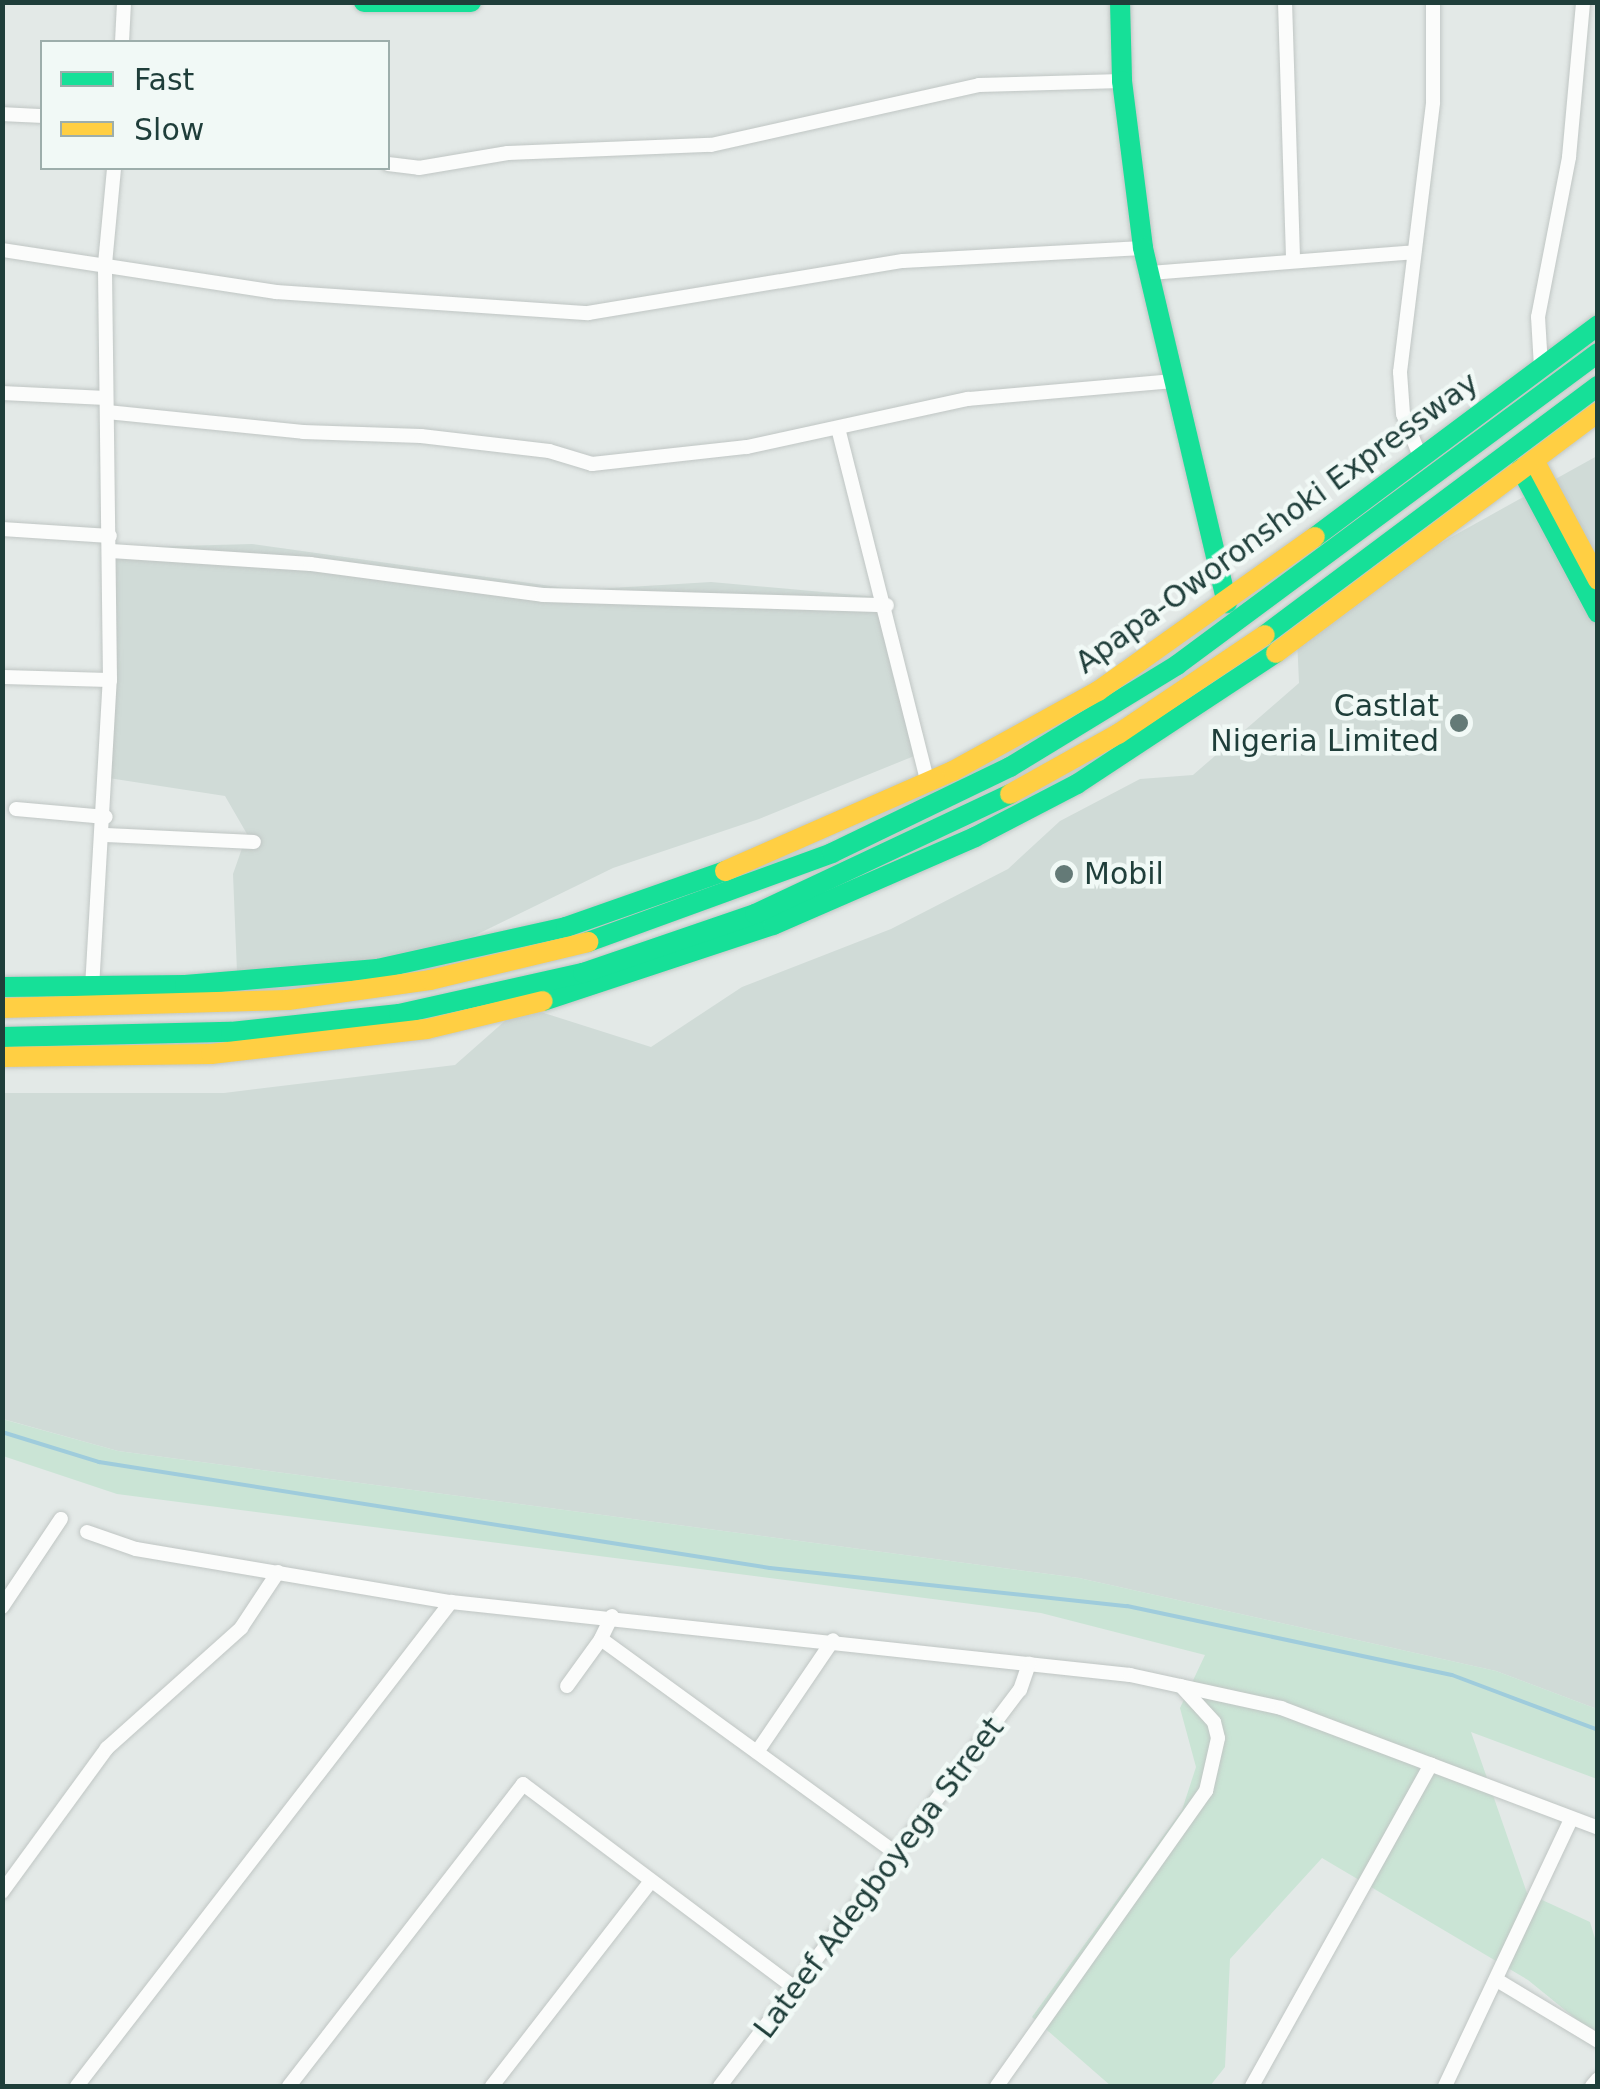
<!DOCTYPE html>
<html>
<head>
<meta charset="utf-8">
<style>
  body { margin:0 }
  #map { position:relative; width:1600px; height:2089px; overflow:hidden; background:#e3e9e7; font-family:"DejaVu Sans",sans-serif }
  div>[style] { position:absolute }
  .built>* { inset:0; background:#d0dbd7 }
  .green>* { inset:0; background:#cae4d5 }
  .stream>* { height:4px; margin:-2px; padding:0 2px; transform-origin:2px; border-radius:2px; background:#9fccdc }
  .roads { filter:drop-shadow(0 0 2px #c0c6c4) drop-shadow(0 0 2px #c0c6c4) }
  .street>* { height:14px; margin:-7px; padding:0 7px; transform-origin:7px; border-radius:7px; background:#fbfcfb }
  .fast>* { height:20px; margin:-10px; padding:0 10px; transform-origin:10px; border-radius:10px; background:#16e098 }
  .slow>* { height:20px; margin:-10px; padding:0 10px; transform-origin:10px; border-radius:10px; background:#ffcf43 }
  .dots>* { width:28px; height:28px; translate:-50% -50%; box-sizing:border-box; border:5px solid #f1f9f6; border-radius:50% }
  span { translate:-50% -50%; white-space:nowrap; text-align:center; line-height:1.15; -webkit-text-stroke:9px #f1f9f6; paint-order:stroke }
  .street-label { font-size:30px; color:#1f3e3a }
  .poi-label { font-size:30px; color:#1f3e3a }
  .right { translate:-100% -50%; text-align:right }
  .left { translate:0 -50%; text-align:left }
  .frame { position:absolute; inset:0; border:5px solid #1f3e3a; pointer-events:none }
  .legend { position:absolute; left:40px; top:40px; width:350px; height:130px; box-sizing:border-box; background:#f1f9f6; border:2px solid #9daeab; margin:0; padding:12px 18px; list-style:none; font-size:30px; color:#1f3e3a }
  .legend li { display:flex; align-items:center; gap:20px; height:50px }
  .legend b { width:50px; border:2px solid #9daeab }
</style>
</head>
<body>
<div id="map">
  <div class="built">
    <i style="clip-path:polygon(1597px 456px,1597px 1709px,1496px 1671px,1079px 1578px,118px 1451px,3px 1419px,2px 1093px,224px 1093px,455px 1065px,522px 1006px,651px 1047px,742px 987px,891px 929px,1008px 869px,1060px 821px,1140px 779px,1193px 775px,1299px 683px,1297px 638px,1437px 545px)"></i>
    <i style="clip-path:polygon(252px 544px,579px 590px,711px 582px,878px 597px,924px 752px,759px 819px,613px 868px,443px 951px,326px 972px,237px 972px,233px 874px,247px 834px,225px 796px,102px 777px,106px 548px)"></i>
  </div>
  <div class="green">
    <i style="clip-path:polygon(2px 1419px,118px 1451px,1079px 1578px,1496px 1671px,1597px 1709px,1597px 1779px,1471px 1732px,1527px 1893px,1590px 1922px,1597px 1945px,1597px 2036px,1528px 1980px,1322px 1858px,1230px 1959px,1225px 2067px,1210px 2086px,1111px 2086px,1032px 2017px,1182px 1810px,1196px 1767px,1180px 1708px,1205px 1655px,1041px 1613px,117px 1494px,3px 1456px)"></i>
  </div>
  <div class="stream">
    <i style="left:2px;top:1432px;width:102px;rotate:17.2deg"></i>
    <i style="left:99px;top:1462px;width:679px;rotate:8.98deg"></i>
    <i style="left:770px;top:1568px;width:359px;rotate:6.1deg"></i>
    <i style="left:1127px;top:1606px;width:332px;rotate:12deg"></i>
    <i style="left:1452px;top:1675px;width:156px;rotate:20.6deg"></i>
  </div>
  <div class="roads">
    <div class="street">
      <i style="left:1285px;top:2px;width:256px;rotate:88.2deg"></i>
      <i style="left:122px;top:42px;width:40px;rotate:-87.1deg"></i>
      <i style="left:2px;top:114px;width:40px;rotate:2.9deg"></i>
      <i style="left:388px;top:164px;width:31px;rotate:7deg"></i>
      <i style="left:419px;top:168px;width:90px;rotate:-9.6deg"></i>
      <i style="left:508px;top:153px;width:203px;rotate:-2.3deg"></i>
      <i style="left:711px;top:145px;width:275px;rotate:-12.6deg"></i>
      <i style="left:979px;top:85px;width:143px;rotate:-1.6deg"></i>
      <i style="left:2px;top:250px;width:277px;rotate:8.7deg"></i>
      <i style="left:276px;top:292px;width:313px;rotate:3.9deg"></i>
      <i style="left:588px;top:313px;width:319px;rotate:-9.4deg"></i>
      <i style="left:903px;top:261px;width:240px;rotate:-3.1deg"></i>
      <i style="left:1150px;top:273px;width:265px;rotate:-4.5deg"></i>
      <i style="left:1541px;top:367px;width:50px;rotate:-93.4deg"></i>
      <i style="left:1538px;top:317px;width:163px;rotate:-79deg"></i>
      <i style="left:1569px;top:157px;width:156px;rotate:-84.8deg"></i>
      <i style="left:2px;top:393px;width:104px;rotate:2.8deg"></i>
      <i style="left:107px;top:412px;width:197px;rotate:5.8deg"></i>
      <i style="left:303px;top:432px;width:118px;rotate:1.9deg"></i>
      <i style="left:421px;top:436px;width:129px;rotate:6.7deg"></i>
      <i style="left:549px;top:451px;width:45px;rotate:16.8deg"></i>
      <i style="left:592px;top:464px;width:156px;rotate:-6.3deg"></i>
      <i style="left:747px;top:447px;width:226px;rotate:-12.3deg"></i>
      <i style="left:968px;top:399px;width:208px;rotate:-5deg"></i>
      <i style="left:838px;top:428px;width:367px;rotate:75.8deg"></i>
      <i style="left:1421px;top:459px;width:48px;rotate:-111.8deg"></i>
      <i style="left:1403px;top:414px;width:42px;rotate:-94.1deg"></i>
      <i style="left:1400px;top:372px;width:272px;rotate:-83deg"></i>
      <i style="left:1433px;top:102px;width:100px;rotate:-90deg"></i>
      <i style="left:2px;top:529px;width:108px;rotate:3.7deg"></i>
      <i style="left:111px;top:551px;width:200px;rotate:3.7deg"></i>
      <i style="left:311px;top:564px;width:234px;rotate:7.6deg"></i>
      <i style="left:543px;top:595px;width:344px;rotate:1.7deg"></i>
      <i style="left:2px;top:677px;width:108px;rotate:1.6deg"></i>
      <i style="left:16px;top:809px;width:90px;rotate:5.1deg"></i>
      <i style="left:106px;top:835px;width:148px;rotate:2.7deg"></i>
      <i style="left:92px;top:988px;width:309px;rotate:-86.7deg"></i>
      <i style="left:110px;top:680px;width:416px;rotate:-90.7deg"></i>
      <i style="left:105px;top:264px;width:96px;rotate:-84.6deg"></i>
      <i style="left:87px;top:1532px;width:52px;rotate:19.1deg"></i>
      <i style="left:136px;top:1549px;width:319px;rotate:9.6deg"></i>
      <i style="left:451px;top:1602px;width:683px;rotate:6.14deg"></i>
      <i style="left:1130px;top:1675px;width:155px;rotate:12.3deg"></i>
      <i style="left:1281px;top:1708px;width:339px;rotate:20.7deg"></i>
      <i style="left:2px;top:1607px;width:106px;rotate:-56.2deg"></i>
      <i style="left:612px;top:1616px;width:25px;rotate:116deg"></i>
      <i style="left:601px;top:1639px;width:364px;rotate:36deg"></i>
      <i style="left:567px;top:1686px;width:58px;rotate:-54.1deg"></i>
      <i style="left:757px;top:1752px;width:135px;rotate:-55.8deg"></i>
      <i style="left:2px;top:1892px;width:178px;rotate:-53.9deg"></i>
      <i style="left:107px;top:1748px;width:180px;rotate:-41.8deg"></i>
      <i style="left:241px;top:1628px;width:67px;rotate:-56.5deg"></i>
      <i style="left:1497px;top:1980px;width:118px;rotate:31.1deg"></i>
      <i style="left:77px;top:2086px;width:612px;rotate:-52.31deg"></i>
      <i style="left:289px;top:2086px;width:382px;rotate:-52.2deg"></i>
      <i style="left:523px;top:1784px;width:343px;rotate:36.9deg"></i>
      <i style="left:492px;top:2086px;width:258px;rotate:-52.2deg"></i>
      <i style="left:720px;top:2086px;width:497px;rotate:-52.9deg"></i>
      <i style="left:1020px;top:1690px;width:28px;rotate:-71deg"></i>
      <i style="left:997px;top:2086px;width:362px;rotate:-54.7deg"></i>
      <i style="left:1206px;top:1791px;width:54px;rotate:-77.2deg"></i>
      <i style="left:1218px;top:1738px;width:16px;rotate:-104deg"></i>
      <i style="left:1214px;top:1722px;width:49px;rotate:-132.5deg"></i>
      <i style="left:1252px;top:2086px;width:368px;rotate:-60.9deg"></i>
      <i style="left:1445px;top:2086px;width:293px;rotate:-64.7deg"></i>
      <i style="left:1592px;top:2086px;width:9px;rotate:-49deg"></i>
    </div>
    <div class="fast">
      <i style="left:364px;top:2px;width:107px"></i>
      <i style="left:1120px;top:2px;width:79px;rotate:88.5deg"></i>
      <i style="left:1122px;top:81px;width:168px;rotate:82.8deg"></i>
      <i style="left:1143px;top:248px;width:365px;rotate:76.7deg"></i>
      <i style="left:1521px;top:469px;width:163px;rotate:61.9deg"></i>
      <i style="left:1315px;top:537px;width:354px;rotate:-36.8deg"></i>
      <i style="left:1265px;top:635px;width:416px;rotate:-36.8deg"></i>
      <i style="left:588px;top:942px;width:260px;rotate:-20deg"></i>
      <i style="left:832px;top:853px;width:198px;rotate:-25.8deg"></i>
      <i style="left:1010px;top:767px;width:196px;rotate:-31.4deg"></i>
      <i style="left:1177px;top:665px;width:524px;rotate:-36.54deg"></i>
      <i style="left:2px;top:987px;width:183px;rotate:-0.6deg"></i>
      <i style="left:185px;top:985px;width:193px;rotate:-4.8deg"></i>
      <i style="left:377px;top:969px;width:194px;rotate:-12.5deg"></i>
      <i style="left:566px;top:927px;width:169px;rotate:-19.4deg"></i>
      <i style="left:543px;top:1001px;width:242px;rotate:-18.3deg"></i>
      <i style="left:773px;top:925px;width:220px;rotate:-23.5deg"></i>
      <i style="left:975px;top:837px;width:115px;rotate:-27.5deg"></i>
      <i style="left:1077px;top:784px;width:238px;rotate:-33.4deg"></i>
      <i style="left:2px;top:1037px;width:229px;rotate:-1.3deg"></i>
      <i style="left:231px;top:1032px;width:169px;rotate:-6.1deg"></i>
      <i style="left:399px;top:1014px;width:189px;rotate:-12.6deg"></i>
      <i style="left:583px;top:973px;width:182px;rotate:-18.9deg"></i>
      <i style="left:755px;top:914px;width:282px;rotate:-25.2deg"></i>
    </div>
    <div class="slow">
      <i style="left:1534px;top:460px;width:136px;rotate:61.9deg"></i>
      <i style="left:1276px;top:653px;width:402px;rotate:-36.8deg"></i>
      <i style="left:1010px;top:794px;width:124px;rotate:-29.1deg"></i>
      <i style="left:1118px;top:734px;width:177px;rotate:-34deg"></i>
      <i style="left:725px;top:871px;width:249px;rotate:-23.7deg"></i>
      <i style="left:953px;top:771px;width:166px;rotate:-28.9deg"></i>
      <i style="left:1098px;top:691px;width:266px;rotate:-35.4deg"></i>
      <i style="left:2px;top:1008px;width:286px;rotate:-1.6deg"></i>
      <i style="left:288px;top:1000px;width:143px;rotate:-8deg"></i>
      <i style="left:430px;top:980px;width:163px;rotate:-13.5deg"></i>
      <i style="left:2px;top:1057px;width:209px;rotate:-0.8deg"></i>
      <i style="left:211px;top:1054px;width:217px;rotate:-6.6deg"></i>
      <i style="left:427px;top:1029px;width:119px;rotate:-13.6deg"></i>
    </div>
  </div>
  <div class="dots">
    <i style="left:1459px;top:723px;background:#647a77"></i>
    <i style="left:1064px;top:874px;background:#647a77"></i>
  </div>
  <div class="street-label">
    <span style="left:1277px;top:523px;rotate:-36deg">Apapa-Oworonshoki Expressway</span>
    <span style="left:879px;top:1878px;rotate:-53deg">Lateef Adegboyega Street</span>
  </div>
  <div class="poi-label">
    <span class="right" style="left:1439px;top:723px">Castlat<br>Nigeria Limited</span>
    <span class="left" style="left:1084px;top:874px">Mobil</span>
  </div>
  <div class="frame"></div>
  <ul class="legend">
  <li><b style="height:12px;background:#16e098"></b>Fast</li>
  <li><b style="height:12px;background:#ffcf43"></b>Slow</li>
  </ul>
</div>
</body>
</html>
